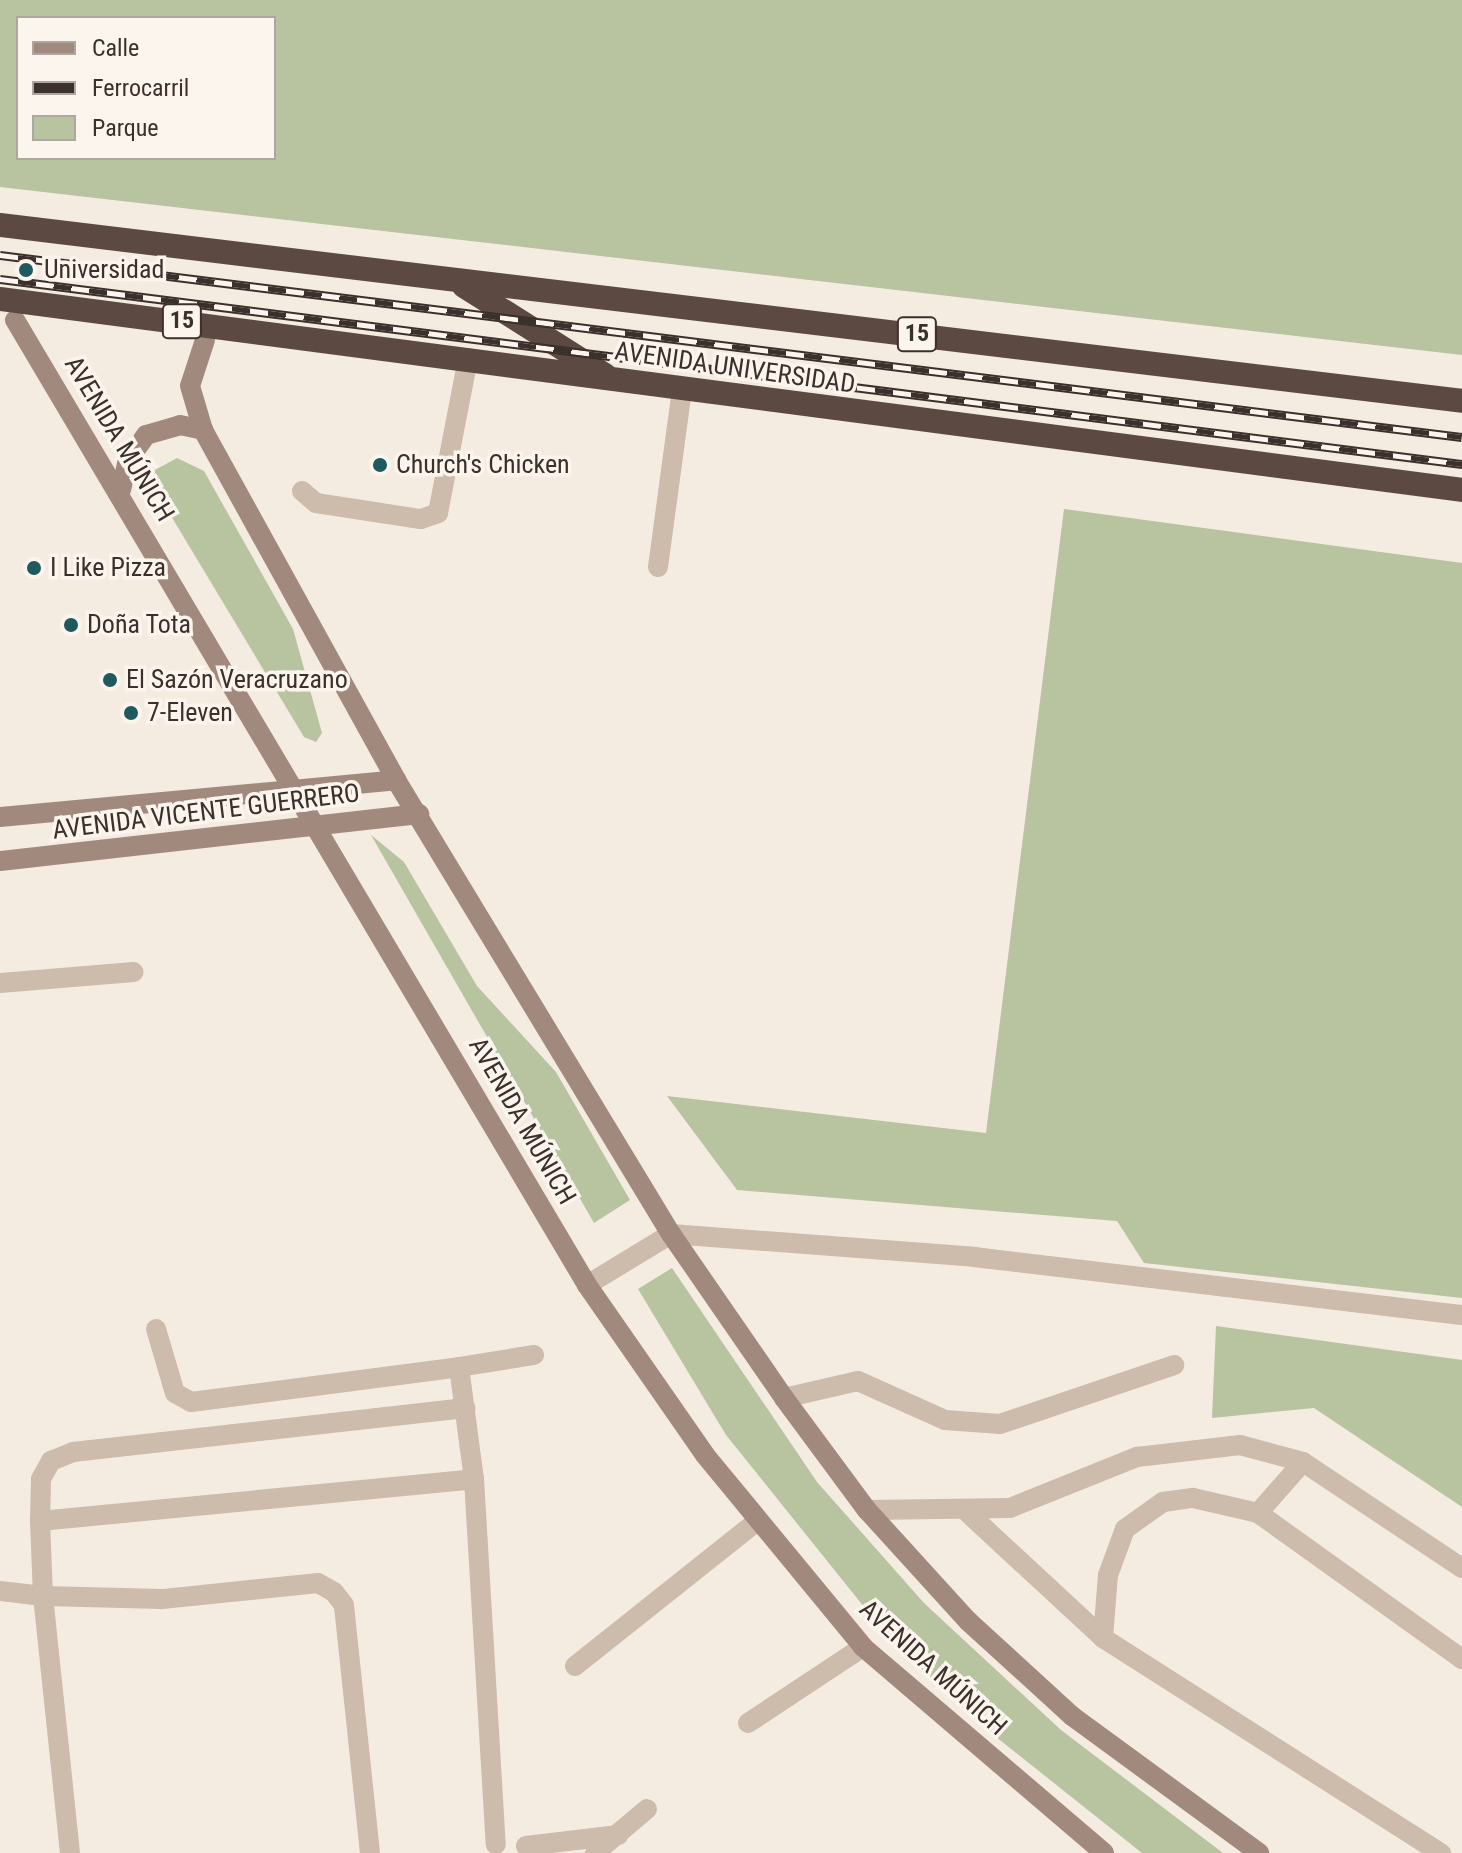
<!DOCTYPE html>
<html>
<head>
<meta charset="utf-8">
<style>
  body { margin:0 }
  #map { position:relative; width:1462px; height:1853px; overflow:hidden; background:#f4ebe1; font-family:"Roboto Condensed",sans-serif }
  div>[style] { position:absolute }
  .green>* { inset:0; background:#b8c4a0 }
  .lane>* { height:20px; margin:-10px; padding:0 10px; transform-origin:10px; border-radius:10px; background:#cdbbac }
  .secondary>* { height:20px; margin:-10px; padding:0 10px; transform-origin:10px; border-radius:10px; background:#a18a7d }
  .highway>* { height:24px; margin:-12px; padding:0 12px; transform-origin:12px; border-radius:12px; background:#5c4a42 }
  .rail>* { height:9px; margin-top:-4.5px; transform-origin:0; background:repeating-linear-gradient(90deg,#fbf5ee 0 18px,#3b302b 0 36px); box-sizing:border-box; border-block:2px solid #3b302b }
  .dots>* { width:22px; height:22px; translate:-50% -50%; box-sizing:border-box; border:4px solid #fbf5ee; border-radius:50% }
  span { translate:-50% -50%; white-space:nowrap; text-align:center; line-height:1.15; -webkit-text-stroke:7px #fbf5ee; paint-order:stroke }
  .shield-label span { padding:2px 6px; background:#fbf5ee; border:2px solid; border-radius:6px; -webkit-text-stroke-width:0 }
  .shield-label { font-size:24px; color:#3b302b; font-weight:700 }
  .poi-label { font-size:26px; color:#3b302b }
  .left { translate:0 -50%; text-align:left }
  .street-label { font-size:26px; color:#3b302b }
  .legend { position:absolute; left:16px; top:16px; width:260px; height:144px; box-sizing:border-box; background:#fbf5ee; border:2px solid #aea6a0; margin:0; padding:10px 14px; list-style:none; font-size:24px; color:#3b302b }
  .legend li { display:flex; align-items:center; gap:16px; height:40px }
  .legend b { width:40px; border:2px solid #aea6a0 }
</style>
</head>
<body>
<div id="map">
  <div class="green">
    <i style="clip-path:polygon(evenodd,0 0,1462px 0,1462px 355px,0 187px,0 0,18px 18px,274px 18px,274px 158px,18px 158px,18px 18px)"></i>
    <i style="clip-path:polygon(177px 458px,204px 471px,293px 629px,322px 733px,316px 742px,304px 737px,153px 486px,155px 470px)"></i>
    <i style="clip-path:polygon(1064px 509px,1462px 563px,1462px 1298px,1144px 1263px,1117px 1221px,737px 1190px,667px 1096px,986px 1133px)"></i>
    <i style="clip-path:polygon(371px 835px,404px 862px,477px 986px,556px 1072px,630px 1200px,594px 1223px)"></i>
    <i style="clip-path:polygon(672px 1268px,817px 1482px,924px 1603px,1061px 1730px,1223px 1853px,1142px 1853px,981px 1725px,889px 1638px,726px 1435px,638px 1289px)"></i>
    <i style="clip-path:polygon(1216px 1326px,1462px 1360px,1462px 1507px,1314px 1408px,1212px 1418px)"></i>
  </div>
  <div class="lane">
    <i style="left:302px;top:491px;width:18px;rotate:41deg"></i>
    <i style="left:316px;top:503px;width:106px;rotate:8.7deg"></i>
    <i style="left:421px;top:519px;width:18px;rotate:-19deg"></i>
    <i style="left:438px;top:513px;width:158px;rotate:-79deg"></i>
    <i style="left:658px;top:567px;width:179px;rotate:-82.3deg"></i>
    <i style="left:0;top:983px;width:134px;rotate:-4.7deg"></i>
    <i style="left:587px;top:1285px;width:98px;rotate:-31.3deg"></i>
    <i style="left:671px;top:1234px;width:304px;rotate:4.3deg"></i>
    <i style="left:974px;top:1257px;width:491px;rotate:6.8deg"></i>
    <i style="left:156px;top:1329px;width:67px;rotate:73.5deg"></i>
    <i style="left:175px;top:1393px;width:18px;rotate:29deg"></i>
    <i style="left:191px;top:1402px;width:270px;rotate:-7.4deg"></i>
    <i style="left:459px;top:1367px;width:113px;rotate:82.4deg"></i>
    <i style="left:474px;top:1479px;width:366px;rotate:86.6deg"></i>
    <i style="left:459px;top:1367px;width:76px;rotate:-9.1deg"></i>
    <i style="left:784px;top:1398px;width:76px;rotate:-12.9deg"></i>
    <i style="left:858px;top:1381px;width:95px;rotate:24.1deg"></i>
    <i style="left:945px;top:1420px;width:55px;rotate:4.2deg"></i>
    <i style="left:1000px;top:1424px;width:184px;rotate:-18.7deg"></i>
    <i style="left:867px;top:1510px;width:143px;rotate:-0.8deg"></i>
    <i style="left:1010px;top:1508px;width:137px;rotate:-21.9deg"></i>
    <i style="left:1137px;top:1457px;width:104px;rotate:-6.6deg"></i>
    <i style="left:1240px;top:1445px;width:65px;rotate:15.1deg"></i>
    <i style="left:1303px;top:1462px;width:191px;rotate:33.7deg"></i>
    <i style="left:968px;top:1513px;width:184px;rotate:42.8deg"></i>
    <i style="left:1103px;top:1638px;width:401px;rotate:32.5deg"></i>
    <i style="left:1258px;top:1513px;width:68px;rotate:-48.6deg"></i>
    <i style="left:40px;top:1521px;width:42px;rotate:-88.6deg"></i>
    <i style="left:41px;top:1479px;width:21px;rotate:-61deg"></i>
    <i style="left:51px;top:1461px;width:24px;rotate:-22deg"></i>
    <i style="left:73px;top:1452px;width:395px;rotate:-6.4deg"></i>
    <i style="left:0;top:1591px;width:43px;rotate:6.6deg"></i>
    <i style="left:43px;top:1596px;width:258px;rotate:84deg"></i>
    <i style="left:1103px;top:1638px;width:63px;rotate:-85.5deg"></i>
    <i style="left:1108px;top:1575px;width:49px;rotate:-69.7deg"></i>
    <i style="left:1125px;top:1529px;width:47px;rotate:-35.4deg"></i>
    <i style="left:1163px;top:1502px;width:30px;rotate:-8deg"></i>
    <i style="left:1193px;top:1498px;width:67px;rotate:13deg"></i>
    <i style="left:1258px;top:1513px;width:251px;rotate:35.6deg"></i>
    <i style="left:575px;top:1666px;width:233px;rotate:-38.5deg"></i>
    <i style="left:748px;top:1723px;width:138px;rotate:-33.5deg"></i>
    <i style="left:526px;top:1846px;width:93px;rotate:-6.8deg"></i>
    <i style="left:370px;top:1853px;width:249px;rotate:-96deg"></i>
    <i style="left:344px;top:1605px;width:16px;rotate:-128deg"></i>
    <i style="left:334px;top:1592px;width:18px;rotate:-151deg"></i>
    <i style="left:318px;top:1583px;width:157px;rotate:174.1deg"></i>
    <i style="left:162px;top:1599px;width:119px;rotate:-178.6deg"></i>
    <i style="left:43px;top:1596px;width:75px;rotate:-92.3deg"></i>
    <i style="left:40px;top:1521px;width:436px;rotate:-5.5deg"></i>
    <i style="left:595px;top:1853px;width:68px;rotate:-40.2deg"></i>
  </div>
  <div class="secondary">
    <i style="left:15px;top:320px;width:1122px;rotate:59.34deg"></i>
    <i style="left:587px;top:1285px;width:207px;rotate:55.2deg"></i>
    <i style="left:705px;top:1455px;width:249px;rotate:50.5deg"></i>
    <i style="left:863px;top:1647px;width:317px;rotate:40.5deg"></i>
    <i style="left:205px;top:340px;width:48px;rotate:108.1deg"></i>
    <i style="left:190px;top:386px;width:46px;rotate:73.5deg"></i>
    <i style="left:203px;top:430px;width:400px;rotate:61.1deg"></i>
    <i style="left:396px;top:780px;width:531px;rotate:58.8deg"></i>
    <i style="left:671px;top:1234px;width:199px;rotate:55.4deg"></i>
    <i style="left:784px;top:1398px;width:139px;rotate:53.5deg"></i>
    <i style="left:867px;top:1510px;width:150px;rotate:47.7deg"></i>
    <i style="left:968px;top:1621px;width:141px;rotate:42.4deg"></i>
    <i style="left:1072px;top:1716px;width:232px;rotate:36.2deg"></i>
    <i style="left:121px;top:490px;width:31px;rotate:-77deg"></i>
    <i style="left:128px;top:460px;width:31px;rotate:-54deg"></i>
    <i style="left:146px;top:435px;width:35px;rotate:-16deg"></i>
    <i style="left:180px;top:425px;width:24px;rotate:12deg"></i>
    <i style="left:0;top:817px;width:398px;rotate:-5.3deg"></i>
    <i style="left:0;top:861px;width:422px;rotate:-6.4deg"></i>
  </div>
  <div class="highway">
    <i style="left:0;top:225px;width:1473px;rotate:6.86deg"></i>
    <i style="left:464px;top:286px;width:167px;rotate:32.3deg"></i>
    <i style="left:0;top:299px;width:1474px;rotate:7.44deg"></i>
  </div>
  <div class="rail">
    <i style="left:0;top:255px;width:1473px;rotate:7.1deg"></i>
    <i style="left:0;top:279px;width:1474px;rotate:7.21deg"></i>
  </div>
  <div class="dots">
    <i style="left:26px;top:270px;background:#1f5a5e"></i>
    <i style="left:380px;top:465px;background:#1f5a5e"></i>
    <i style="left:34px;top:568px;background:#1f5a5e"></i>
    <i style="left:71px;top:625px;background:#1f5a5e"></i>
    <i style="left:110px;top:680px;background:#1f5a5e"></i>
    <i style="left:131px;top:713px;background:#1f5a5e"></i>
  </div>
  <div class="shield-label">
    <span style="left:182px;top:321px">15</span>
    <span style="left:917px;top:334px">15</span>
  </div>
  <div class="poi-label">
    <span class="left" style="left:44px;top:270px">Universidad</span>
    <span class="left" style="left:396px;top:465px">Church's Chicken</span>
    <span class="left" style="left:50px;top:568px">I Like Pizza</span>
    <span class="left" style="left:87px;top:625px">Doña Tota</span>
    <span class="left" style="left:126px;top:680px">El Sazón Veracruzano</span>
    <span class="left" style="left:147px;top:713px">7-Eleven</span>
  </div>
  <div class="street-label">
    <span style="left:735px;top:368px;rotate:8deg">AVENIDA UNIVERSIDAD</span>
    <span style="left:119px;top:439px;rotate:59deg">AVENIDA MÚNICH</span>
    <span style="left:206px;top:812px;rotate:-7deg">AVENIDA VICENTE GUERRERO</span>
    <span style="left:522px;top:1121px;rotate:60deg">AVENIDA MÚNICH</span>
    <span style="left:933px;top:1668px;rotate:42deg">AVENIDA MÚNICH</span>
  </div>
  <ul class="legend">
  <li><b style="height:10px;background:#a18a7d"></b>Calle</li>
  <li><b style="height:10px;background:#3b302b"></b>Ferrocarril</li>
  <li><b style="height:22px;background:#b8c4a0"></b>Parque</li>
  </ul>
</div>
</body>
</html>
